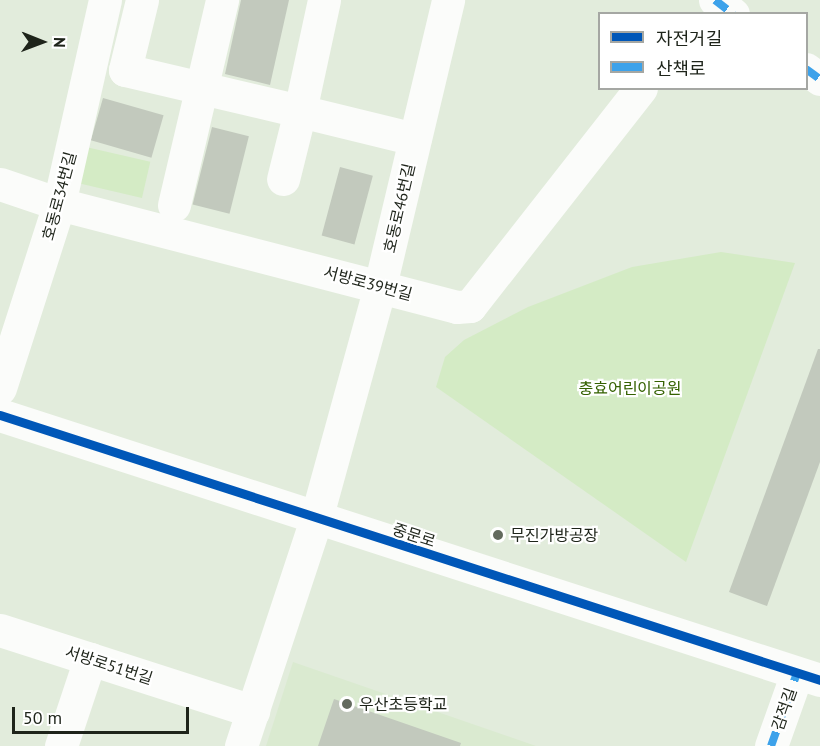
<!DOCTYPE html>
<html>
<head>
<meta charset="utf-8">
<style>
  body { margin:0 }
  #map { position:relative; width:820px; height:746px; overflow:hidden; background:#e2ecdc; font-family:"PT Sans","Noto Sans KR",sans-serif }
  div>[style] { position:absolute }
  .built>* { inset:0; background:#daead0 }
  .green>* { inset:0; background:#d4ebc5; transform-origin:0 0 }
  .building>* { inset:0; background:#c2c9bd; transform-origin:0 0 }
  .minor>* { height:33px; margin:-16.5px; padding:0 16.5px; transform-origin:16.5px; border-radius:16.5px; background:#fbfcfa }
  .quiet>* { height:8px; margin-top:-4px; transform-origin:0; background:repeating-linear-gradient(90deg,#3da2ea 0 15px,transparent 0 23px) }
  .cycleway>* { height:9px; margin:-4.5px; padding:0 4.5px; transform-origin:4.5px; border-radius:4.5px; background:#0057b8 }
  .dots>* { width:16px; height:16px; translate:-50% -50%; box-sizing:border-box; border:3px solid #fff; border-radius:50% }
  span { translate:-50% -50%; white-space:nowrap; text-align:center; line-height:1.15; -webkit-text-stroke:4.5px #fff; paint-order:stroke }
  .street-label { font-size:16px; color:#1e241a }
  .park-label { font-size:16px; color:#346100 }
  .poi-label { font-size:16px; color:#1e241a }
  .left { translate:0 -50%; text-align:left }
  .legend { position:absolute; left:598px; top:12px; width:210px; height:78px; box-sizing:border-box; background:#fff; border:2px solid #a5a7a3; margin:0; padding:8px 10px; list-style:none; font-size:18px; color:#1e241a }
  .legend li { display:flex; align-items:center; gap:12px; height:30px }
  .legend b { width:30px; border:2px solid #a5a7a3 }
  .north { position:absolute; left:12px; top:12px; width:60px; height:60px; -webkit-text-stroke:4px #fff; paint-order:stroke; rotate:91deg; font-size:16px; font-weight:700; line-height:24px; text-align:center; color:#1e241a }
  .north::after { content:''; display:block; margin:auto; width:21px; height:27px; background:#1e241a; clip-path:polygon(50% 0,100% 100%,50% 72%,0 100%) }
  .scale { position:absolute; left:12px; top:707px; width:177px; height:27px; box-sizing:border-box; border:3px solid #1e241a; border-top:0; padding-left:8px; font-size:18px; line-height:21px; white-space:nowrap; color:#1e241a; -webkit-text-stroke:4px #fff; paint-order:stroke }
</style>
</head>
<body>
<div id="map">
  <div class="built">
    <i style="clip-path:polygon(293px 662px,536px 746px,266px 746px)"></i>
  </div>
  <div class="green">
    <i style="left:86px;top:147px;width:66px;height:37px;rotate:13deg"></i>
    <i style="clip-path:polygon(721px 252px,795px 263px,686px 562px,436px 387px,445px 357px,464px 340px,528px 307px,632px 267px)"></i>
  </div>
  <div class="building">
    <i style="clip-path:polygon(241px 0,289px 0,270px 85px,225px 74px)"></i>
    <i style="left:103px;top:98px;width:63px;height:44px;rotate:16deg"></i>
    <i style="left:212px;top:127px;width:38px;height:80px;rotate:14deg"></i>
    <i style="left:340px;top:167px;width:34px;height:71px;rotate:15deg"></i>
    <i style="clip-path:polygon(818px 349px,820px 349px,820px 462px,767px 606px,729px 592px)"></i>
    <i style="clip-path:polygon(334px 699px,461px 743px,460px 746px,318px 746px)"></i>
  </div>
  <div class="minor">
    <i style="left:142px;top:0;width:72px;rotate:103.7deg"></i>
    <i style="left:125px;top:70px;width:180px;rotate:13.2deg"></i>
    <i style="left:300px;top:111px;width:70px;rotate:104deg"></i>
    <i style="left:324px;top:0;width:114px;rotate:102.2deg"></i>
    <i style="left:300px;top:111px;width:118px;rotate:13.7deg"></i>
    <i style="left:715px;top:0;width:23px;rotate:38deg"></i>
    <i style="left:806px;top:69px;width:17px;rotate:36deg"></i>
    <i style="left:0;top:184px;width:62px;rotate:18.7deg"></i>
    <i style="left:59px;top:204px;width:411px;rotate:14.5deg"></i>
    <i style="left:457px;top:307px;width:13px;rotate:-4deg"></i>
    <i style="left:470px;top:306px;width:277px;rotate:-51.9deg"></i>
    <i style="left:174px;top:205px;width:211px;rotate:-76.8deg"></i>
    <i style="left:0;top:388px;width:193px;rotate:-72.2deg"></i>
    <i style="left:59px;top:204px;width:209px;rotate:-77.3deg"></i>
    <i style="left:0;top:415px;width:862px;rotate:17.91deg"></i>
    <i style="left:0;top:630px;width:266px;rotate:17.8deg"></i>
    <i style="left:61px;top:746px;width:92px;rotate:-71.6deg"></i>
    <i style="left:241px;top:746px;width:239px;rotate:-71.7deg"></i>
    <i style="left:316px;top:519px;width:242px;rotate:-74.6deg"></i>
    <i style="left:380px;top:286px;width:294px;rotate:-76.6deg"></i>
    <i style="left:771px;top:746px;width:77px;rotate:-70.4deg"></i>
  </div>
  <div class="quiet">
    <i style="left:715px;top:0;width:23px;rotate:38deg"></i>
    <i style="left:806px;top:69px;width:17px;rotate:36deg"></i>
    <i style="left:771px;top:746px;width:77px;rotate:-70.4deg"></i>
  </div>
  <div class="cycleway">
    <i style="left:0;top:415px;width:862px;rotate:17.91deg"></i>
  </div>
  <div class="dots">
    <i style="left:498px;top:535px;background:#636a5e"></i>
    <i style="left:347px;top:704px;background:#636a5e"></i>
  </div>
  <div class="street-label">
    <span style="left:59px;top:196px;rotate:-75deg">호동로34번길</span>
    <span style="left:399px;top:208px;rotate:-77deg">호동로46번길</span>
    <span style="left:368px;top:283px;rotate:15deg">서방로39번길</span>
    <span style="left:414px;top:535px;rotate:18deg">중문로</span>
    <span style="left:109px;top:665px;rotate:18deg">서방로51번길</span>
    <span style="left:784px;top:709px;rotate:-71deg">감적길</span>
  </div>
  <div class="park-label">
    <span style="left:630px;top:388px">충효어린이공원</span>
  </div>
  <div class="poi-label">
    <span class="left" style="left:510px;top:535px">무진가방공장</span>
    <span class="left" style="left:359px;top:704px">우산초등학교</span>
  </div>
  <ul class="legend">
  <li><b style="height:8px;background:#0057b8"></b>자전거길</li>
  <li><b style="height:8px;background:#3da2ea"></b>산책로</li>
  </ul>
  <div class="north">N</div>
  <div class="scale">50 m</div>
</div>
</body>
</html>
